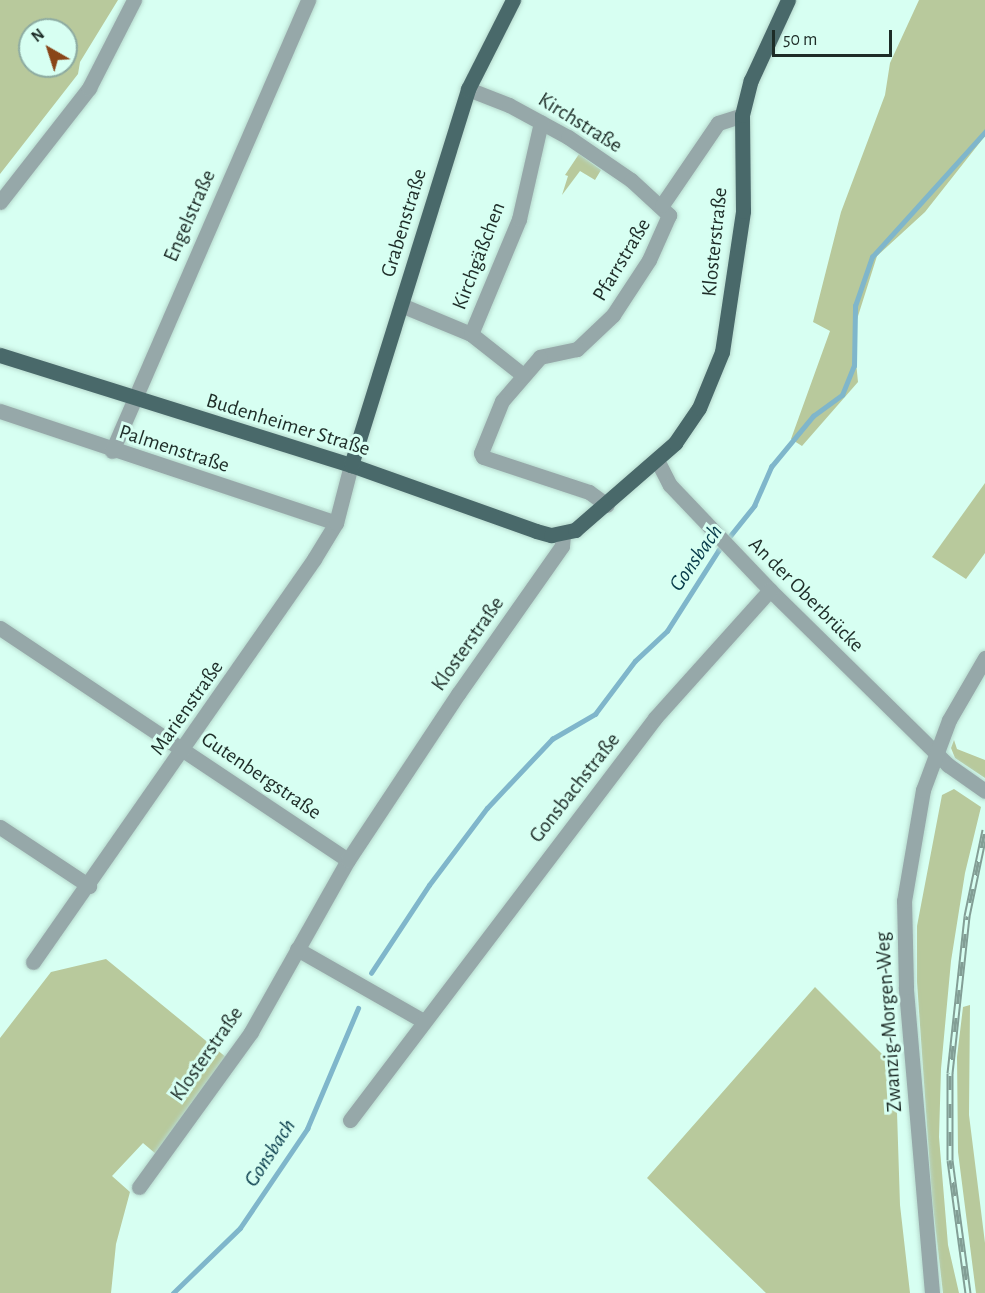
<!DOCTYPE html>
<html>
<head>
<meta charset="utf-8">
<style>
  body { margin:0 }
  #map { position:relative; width:985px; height:1293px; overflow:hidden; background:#d7fff2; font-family:"Alegreya Sans",sans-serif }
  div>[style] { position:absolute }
  .green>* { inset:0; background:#b8c99c }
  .stream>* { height:4.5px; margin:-2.25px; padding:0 2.25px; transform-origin:2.25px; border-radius:2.25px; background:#7fb6cb }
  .roads { filter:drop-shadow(0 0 2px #b6d9cd) drop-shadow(0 0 2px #b6d9cd) }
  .minor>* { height:15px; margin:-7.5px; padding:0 7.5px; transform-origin:7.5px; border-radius:7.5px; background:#96a8a9 }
  .major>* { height:15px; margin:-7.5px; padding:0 7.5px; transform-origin:7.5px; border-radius:7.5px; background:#49696a }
  .rail>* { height:7px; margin-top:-3.5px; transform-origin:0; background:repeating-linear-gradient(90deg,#d7fff2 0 14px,#829e95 0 28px); box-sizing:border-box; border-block:2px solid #829e95 }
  span { translate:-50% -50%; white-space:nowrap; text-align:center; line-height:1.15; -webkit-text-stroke:6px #d7fff2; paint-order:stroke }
  .street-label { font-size:21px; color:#1d2c27 }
  .water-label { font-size:22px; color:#063a49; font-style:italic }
  .north { position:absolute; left:18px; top:18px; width:60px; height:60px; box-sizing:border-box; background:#d7fff2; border:2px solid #8daba1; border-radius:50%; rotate:321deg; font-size:16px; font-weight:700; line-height:24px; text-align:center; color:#1d2c27 }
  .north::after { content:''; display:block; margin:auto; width:21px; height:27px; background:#894518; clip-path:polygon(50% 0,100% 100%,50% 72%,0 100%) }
  .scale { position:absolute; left:772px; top:30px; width:120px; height:27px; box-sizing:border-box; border:3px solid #1d2c27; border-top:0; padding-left:8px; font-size:18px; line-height:21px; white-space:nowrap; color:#1d2c27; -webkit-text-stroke:4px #d7fff2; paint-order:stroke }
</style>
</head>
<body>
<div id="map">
  <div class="green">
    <i style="clip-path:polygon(evenodd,0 0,118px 0,80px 62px,78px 74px,0 174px,0 0,30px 30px,66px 30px,66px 66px,30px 66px,30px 30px)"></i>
    <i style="clip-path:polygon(919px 0,985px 0,985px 136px,925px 212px,877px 256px,853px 332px,858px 382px,802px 446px,791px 439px,830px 331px,813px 322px,841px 212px,885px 95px,890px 63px)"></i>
    <i style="clip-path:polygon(579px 154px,601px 170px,595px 180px,580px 171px,562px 195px,568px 176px,565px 175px)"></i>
    <i style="clip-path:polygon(985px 483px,985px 553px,966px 579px,932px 557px)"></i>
    <i style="clip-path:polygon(954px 740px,957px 749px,985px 760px,985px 778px,955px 758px,951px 748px)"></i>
    <i style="clip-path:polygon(954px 789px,981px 807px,965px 873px,951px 961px,941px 1069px,939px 1137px,948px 1245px,959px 1293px,943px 1293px,932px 1197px,917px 982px,917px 926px,942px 795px)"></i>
    <i style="clip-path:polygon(106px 959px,227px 1058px,156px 1154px,143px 1143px,112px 1176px,130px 1192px,116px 1244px,111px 1293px,0 1293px,0 1038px,51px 972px)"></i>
    <i style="clip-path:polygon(815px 987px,885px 1057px,897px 1112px,900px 1205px,910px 1293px,766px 1293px,647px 1178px)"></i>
    <i style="clip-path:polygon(970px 1005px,969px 1115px,985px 1243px,985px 1293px,976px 1293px,958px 1152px,957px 1057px,963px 1007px)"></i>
  </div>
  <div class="stream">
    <i style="left:371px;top:973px;width:105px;rotate:-56.6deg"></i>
    <i style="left:429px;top:885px;width:96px;rotate:-53deg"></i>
    <i style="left:487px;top:808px;width:95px;rotate:-46.7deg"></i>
    <i style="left:552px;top:739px;width:50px;rotate:-30.2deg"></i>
    <i style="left:595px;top:714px;width:66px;rotate:-53deg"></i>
    <i style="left:635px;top:661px;width:44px;rotate:-43.2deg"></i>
    <i style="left:667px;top:631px;width:95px;rotate:-57.5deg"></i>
    <i style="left:718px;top:551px;width:58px;rotate:-51.3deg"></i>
    <i style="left:754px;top:506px;width:43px;rotate:-66.4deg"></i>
    <i style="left:771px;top:467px;width:66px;rotate:-50.5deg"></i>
    <i style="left:813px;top:416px;width:36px;rotate:-36deg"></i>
    <i style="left:842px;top:395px;width:31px;rotate:-68deg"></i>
    <i style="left:854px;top:366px;width:60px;rotate:-89deg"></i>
    <i style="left:855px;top:306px;width:52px;rotate:-70.9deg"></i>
    <i style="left:872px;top:257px;width:169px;rotate:-47.9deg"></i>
    <i style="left:173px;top:1293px;width:93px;rotate:-44.1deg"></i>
    <i style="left:240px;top:1228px;width:120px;rotate:-55.9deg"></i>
    <i style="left:307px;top:1129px;width:131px;rotate:-67.1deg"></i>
  </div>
  <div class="roads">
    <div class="minor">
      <i style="left:468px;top:89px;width:44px;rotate:21.3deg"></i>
      <i style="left:509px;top:105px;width:67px;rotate:28.5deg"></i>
      <i style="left:568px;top:137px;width:76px;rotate:34.3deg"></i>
      <i style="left:631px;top:180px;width:52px;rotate:42.6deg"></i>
      <i style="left:669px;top:215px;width:49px;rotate:114deg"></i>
      <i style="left:649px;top:260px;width:66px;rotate:123.2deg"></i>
      <i style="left:613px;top:315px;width:50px;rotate:136.6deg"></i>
      <i style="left:577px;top:349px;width:38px;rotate:168deg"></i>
      <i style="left:540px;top:357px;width:58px;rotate:130.8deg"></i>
      <i style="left:502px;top:401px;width:56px;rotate:112deg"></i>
      <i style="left:481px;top:453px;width:4px;rotate:63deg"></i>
      <i style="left:483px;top:457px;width:112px;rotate:18.3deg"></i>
      <i style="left:589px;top:492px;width:22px;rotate:36deg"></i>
      <i style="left:0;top:202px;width:145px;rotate:-52deg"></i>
      <i style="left:89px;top:88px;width:99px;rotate:-62.9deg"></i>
      <i style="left:662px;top:205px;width:99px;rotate:-55.7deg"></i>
      <i style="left:718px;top:123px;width:25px;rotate:-18deg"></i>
      <i style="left:401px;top:305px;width:76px;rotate:22.5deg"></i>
      <i style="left:471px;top:334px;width:66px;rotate:38.3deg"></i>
      <i style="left:471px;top:334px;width:125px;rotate:-67.3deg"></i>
      <i style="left:519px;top:219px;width:99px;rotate:-77.2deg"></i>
      <i style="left:0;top:411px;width:354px;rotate:18.4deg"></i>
      <i style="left:112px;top:451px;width:492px;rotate:-66.5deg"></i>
      <i style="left:657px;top:460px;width:28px;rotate:63deg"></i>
      <i style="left:670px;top:485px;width:145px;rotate:46.4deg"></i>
      <i style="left:770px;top:590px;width:250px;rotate:44.5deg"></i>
      <i style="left:948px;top:765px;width:45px;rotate:35.1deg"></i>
      <i style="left:0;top:628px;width:418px;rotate:33.7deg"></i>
      <i style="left:0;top:827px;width:107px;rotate:33.5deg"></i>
      <i style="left:297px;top:949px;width:145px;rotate:29.7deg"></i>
      <i style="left:33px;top:962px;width:491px;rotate:-55.1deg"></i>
      <i style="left:314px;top:559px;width:42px;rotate:-58.6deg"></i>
      <i style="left:336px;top:523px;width:60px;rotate:-75.5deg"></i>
      <i style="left:350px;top:1120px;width:505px;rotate:-52.81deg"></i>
      <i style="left:655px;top:718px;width:172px;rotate:-48.1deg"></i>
      <i style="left:139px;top:1187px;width:191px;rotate:-54.1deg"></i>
      <i style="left:251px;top:1032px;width:197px;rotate:-60.6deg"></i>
      <i style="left:348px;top:860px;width:199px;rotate:-56.5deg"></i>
      <i style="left:458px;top:694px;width:181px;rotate:-54.9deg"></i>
      <i style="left:562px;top:546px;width:12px;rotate:-85deg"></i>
      <i style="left:932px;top:1293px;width:307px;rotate:-94.9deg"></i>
      <i style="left:906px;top:987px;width:86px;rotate:-91.3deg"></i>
      <i style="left:904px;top:901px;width:113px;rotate:-80.3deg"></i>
      <i style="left:923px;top:790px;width:75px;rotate:-69.6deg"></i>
      <i style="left:949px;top:720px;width:72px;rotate:-59.9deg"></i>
    </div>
    <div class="major">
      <i style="left:0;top:355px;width:368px;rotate:17.4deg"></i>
      <i style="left:351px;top:465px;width:196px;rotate:19.6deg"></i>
      <i style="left:536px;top:531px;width:16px;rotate:15deg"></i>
      <i style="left:551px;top:535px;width:25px;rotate:-12deg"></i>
      <i style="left:575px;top:530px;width:133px;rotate:-41deg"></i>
      <i style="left:675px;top:443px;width:42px;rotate:-55.6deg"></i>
      <i style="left:699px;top:408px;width:61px;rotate:-67.7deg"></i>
      <i style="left:722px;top:352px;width:143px;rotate:-81.5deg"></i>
      <i style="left:743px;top:211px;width:96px;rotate:-90.6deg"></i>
      <i style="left:742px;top:115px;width:36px;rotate:-76deg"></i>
      <i style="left:751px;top:80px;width:88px;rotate:-65.2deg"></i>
      <i style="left:351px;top:465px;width:394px;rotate:-72.7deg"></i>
      <i style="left:468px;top:89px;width:100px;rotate:-63.2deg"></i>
    </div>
  </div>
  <div class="rail">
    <i style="left:968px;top:1293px;width:134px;rotate:-97.7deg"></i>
    <i style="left:950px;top:1160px;width:87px;rotate:-90deg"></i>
    <i style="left:950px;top:1073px;width:158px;rotate:-83.8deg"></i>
    <i style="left:967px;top:916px;width:88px;rotate:-78.2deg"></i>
  </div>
  <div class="street-label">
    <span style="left:580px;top:123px;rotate:32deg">Kirchstraße</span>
    <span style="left:190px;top:216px;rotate:-66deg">Engelstraße</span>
    <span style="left:404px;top:223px;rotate:-73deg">Grabenstraße</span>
    <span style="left:715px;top:242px;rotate:-84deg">Klosterstraße</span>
    <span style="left:479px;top:256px;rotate:-69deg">Kirchgäßchen</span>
    <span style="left:622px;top:260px;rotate:-59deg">Pfarrstraße</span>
    <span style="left:288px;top:425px;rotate:17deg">Budenheimer Straße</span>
    <span style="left:174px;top:449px;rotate:18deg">Palmenstraße</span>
    <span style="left:806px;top:595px;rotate:45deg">An der Oberbrücke</span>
    <span style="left:468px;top:644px;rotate:-55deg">Klosterstraße</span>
    <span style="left:187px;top:708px;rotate:-55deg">Marienstraße</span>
    <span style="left:261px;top:776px;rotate:34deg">Gutenbergstraße</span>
    <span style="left:575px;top:788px;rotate:-52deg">Gonsbachstraße</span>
    <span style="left:889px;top:1022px;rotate:-94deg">Zwanzig-Morgen-Weg</span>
    <span style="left:207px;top:1054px;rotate:-55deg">Klosterstraße</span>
  </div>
  <div class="water-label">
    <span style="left:696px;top:558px;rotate:-55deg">Gonsbach</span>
    <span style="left:270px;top:1153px;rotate:-57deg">Gonsbach</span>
  </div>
  <div class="north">N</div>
  <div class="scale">50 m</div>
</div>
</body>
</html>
